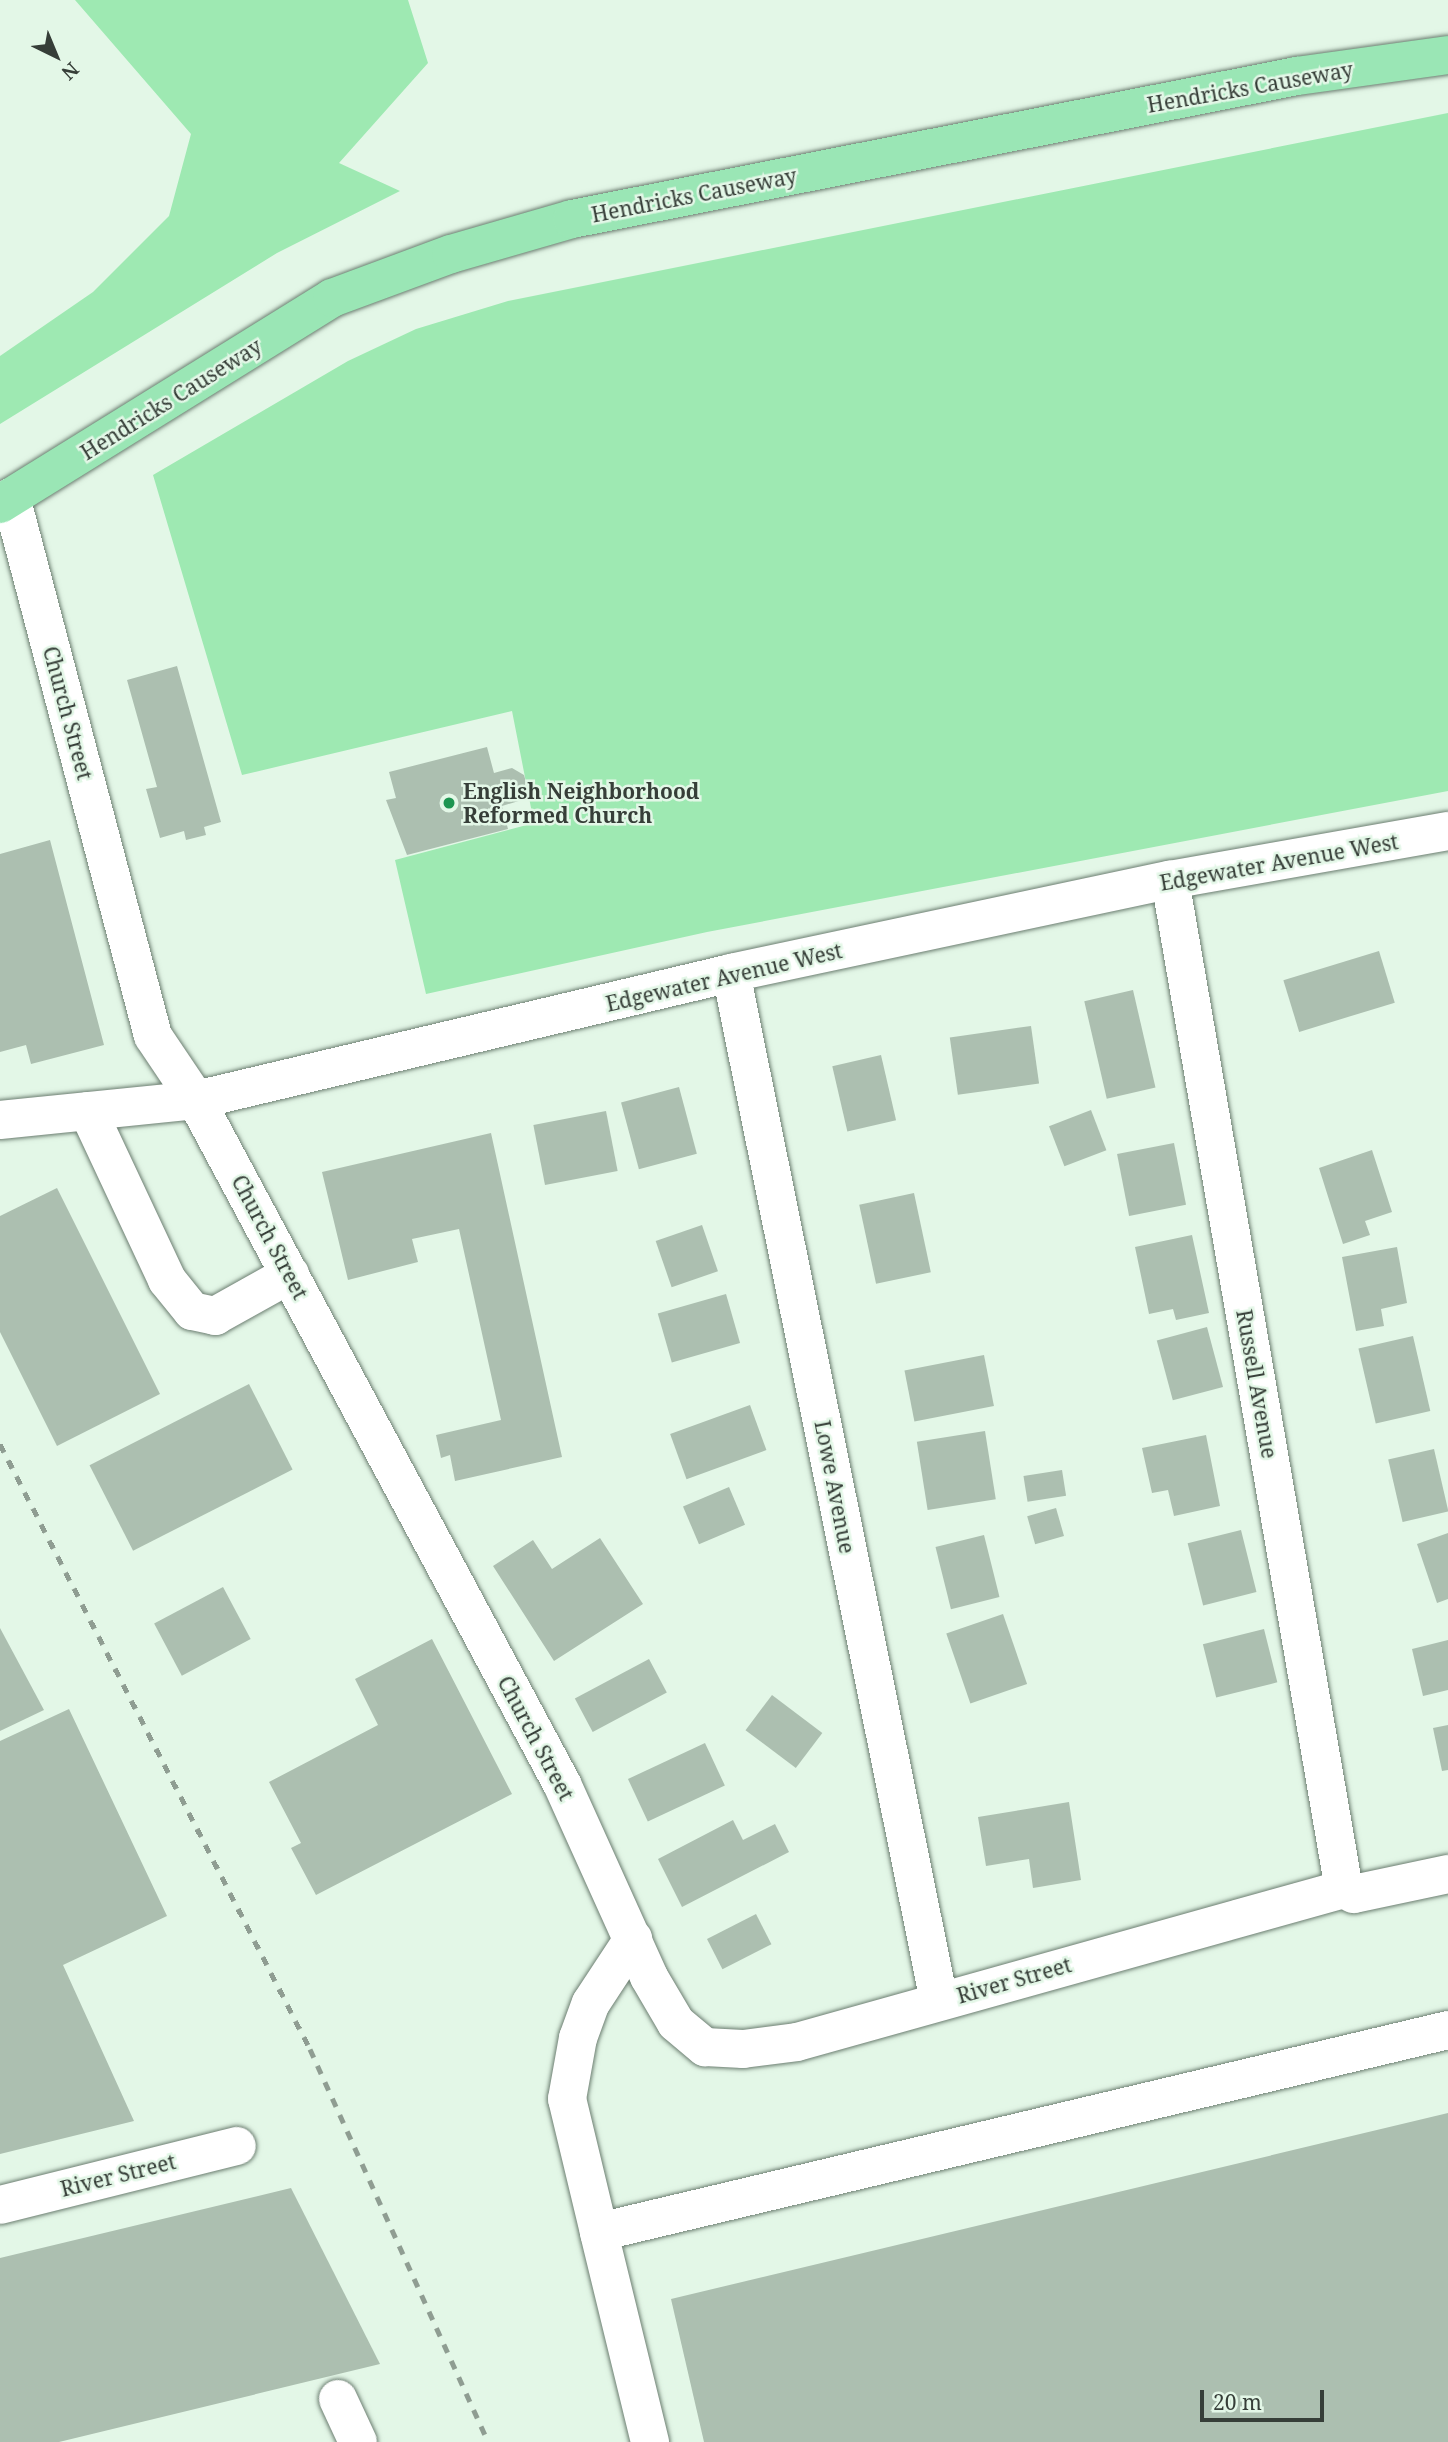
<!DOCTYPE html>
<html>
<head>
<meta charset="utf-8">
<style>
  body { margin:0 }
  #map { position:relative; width:1448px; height:2442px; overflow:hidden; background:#e3f7e7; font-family:"Noto Serif",serif }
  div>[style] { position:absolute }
  .green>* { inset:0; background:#9ee9b2 }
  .building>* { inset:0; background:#acbfb0; transform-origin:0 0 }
  .roads { filter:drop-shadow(0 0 2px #6c7e71) drop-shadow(0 0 2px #6c7e71) }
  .minor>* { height:38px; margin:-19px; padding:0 19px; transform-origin:19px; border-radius:19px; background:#fff }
  .major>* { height:38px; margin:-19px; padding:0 19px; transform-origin:19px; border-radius:19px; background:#9ae6b5 }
  .rail>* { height:5px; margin-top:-2.5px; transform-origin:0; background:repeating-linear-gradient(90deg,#8f9d92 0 9px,transparent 0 18px) }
  .dots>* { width:19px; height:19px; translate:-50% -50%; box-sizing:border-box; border:4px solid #e3f7e7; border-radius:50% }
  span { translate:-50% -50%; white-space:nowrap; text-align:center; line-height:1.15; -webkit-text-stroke:5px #e3f7e7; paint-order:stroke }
  .street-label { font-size:21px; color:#363e38 }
  .poi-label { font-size:21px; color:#363e38; font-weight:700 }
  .left { translate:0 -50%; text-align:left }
  .north { position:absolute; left:21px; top:21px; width:70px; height:70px; -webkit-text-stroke:5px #e3f7e7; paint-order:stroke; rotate:137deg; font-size:19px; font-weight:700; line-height:28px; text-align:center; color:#363e38 }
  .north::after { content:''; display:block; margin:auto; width:24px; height:32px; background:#363e38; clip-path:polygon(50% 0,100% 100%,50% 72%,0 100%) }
  .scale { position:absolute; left:1200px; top:2390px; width:124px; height:32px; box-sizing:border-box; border:4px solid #363e38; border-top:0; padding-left:9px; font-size:21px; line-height:24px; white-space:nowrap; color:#363e38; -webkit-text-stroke:5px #e3f7e7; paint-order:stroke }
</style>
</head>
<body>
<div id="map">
  <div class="green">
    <i style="clip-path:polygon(75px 0,408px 0,428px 63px,339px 163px,400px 191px,277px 253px,0 424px,0 356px,93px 292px,169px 216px,191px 134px)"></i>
    <i style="clip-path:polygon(1448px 113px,1448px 791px,707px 932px,426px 994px,395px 860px,534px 823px,512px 711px,242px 775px,153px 475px,348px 361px,416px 329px,508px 301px)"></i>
  </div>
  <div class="building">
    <i style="clip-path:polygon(177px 666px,221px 822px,204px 827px,206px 835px,186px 840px,184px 831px,160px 838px,146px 789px,157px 787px,127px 680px)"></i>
    <i style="clip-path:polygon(487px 747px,494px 773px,512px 768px,524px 775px,528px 789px,522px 800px,502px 806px,508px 829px,407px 855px,386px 800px,396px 798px,389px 772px)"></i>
    <i style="clip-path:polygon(50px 840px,104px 1045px,31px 1064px,26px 1045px,0 1052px,0 854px)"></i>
    <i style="left:1379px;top:951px;width:54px;height:100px;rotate:73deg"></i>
    <i style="left:1133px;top:990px;width:100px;height:50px;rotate:77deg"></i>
    <i style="left:1031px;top:1026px;width:58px;height:82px;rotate:82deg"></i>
    <i style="left:881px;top:1055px;width:67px;height:50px;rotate:77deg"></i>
    <i style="left:679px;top:1087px;width:69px;height:60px;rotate:75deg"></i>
    <i style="left:1091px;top:1110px;width:43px;height:45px;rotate:69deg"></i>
    <i style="left:606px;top:1111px;width:61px;height:74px;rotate:79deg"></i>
    <i style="clip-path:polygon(491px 1133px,562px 1457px,455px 1481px,450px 1455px,441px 1458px,436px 1435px,501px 1420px,459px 1229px,412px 1239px,418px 1262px,348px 1280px,322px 1172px)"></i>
    <i style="left:1174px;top:1143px;width:63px;height:58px;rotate:79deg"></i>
    <i style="clip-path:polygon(1372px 1150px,1392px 1212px,1365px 1221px,1370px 1235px,1343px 1244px,1319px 1168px)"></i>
    <i style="clip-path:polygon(57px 1188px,160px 1394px,57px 1446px,0 1332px,0 1216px)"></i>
    <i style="left:914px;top:1193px;width:81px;height:56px;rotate:78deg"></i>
    <i style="left:702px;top:1225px;width:49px;height:49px;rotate:71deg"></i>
    <i style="clip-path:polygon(1192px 1235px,1209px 1313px,1176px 1320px,1173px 1309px,1149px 1314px,1135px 1247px)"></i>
    <i style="clip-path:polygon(1397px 1247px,1407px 1303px,1381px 1309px,1384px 1326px,1356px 1331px,1342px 1257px)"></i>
    <i style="left:726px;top:1294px;width:51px;height:71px;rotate:74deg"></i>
    <i style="left:1207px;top:1327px;width:62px;height:52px;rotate:75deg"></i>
    <i style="left:1413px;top:1336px;width:77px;height:56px;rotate:77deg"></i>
    <i style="left:984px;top:1355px;width:52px;height:81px;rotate:79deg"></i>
    <i style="left:249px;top:1384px;width:96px;height:179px;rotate:63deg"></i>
    <i style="left:750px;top:1405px;width:48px;height:85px;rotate:70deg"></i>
    <i style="left:985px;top:1431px;width:69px;height:69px;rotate:81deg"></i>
    <i style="clip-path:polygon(1206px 1435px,1220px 1506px,1174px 1516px,1168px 1490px,1152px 1493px,1142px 1448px)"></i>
    <i style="left:1434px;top:1449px;width:64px;height:47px;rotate:77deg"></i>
    <i style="left:1062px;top:1470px;width:26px;height:39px;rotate:81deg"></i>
    <i style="left:729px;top:1487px;width:41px;height:50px;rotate:67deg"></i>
    <i style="left:1056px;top:1508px;width:29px;height:30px;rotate:74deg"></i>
    <i style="left:1241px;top:1530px;width:64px;height:55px;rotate:76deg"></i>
    <i style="clip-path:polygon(1448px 1533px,1448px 1599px,1437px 1603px,1417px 1544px)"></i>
    <i style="left:984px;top:1535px;width:64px;height:50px;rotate:76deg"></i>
    <i style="clip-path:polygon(600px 1538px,643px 1604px,554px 1661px,493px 1566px,533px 1540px,552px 1569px)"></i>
    <i style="left:223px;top:1587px;width:59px;height:78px;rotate:62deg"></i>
    <i style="left:1003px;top:1614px;width:74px;height:60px;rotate:71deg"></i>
    <i style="clip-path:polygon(0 1628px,44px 1710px,0 1731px)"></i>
    <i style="left:1264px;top:1629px;width:55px;height:63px;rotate:76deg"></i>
    <i style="clip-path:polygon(432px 1639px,512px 1794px,316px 1895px,291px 1848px,301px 1843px,269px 1782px,378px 1725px,355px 1679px)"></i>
    <i style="clip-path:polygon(1448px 1640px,1448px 1690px,1423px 1696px,1412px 1649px)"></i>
    <i style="left:649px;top:1659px;width:38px;height:84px;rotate:62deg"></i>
    <i style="left:772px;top:1695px;width:63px;height:44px;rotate:37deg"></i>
    <i style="clip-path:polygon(69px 1709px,167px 1916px,63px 1965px,134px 2121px,0 2154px,0 1741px)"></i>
    <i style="clip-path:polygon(1448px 1725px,1448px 1770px,1442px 1771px,1433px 1728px)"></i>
    <i style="left:705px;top:1743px;width:47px;height:85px;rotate:65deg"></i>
    <i style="clip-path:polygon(1069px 1802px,1081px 1880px,1033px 1888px,1029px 1859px,986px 1866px,978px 1817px)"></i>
    <i style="clip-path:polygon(733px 1820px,743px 1840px,775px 1824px,789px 1852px,682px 1907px,658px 1859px)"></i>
    <i style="left:756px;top:1914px;width:34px;height:55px;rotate:63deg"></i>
    <i style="clip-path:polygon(1448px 2113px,1448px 2442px,704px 2442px,671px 2299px)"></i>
    <i style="clip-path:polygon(291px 2188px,380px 2364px,59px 2442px,0 2442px,0 2258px)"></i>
  </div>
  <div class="roads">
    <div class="minor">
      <i style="left:11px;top:497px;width:557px;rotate:75.24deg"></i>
      <i style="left:153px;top:1036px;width:77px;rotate:56.1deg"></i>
      <i style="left:196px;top:1100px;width:776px;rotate:61.85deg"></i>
      <i style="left:562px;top:1784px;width:212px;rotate:65.7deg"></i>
      <i style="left:649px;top:1977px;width:53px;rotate:59.6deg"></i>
      <i style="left:676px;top:2023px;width:38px;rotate:40deg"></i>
      <i style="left:705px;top:2047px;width:38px;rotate:3deg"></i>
      <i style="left:743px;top:2049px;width:54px;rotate:-7.4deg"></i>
      <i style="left:797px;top:2042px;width:568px;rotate:-15.63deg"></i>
      <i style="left:1344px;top:1889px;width:11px;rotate:27deg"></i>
      <i style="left:1354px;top:1894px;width:96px;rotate:-12deg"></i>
      <i style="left:1170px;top:880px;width:1024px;rotate:80.22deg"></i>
      <i style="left:731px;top:973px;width:1049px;rotate:78.56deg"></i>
      <i style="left:88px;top:1111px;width:187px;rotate:64.9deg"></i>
      <i style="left:167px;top:1280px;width:40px;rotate:51deg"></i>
      <i style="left:192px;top:1311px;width:24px;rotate:12deg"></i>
      <i style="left:215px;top:1316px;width:86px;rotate:-29.2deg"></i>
      <i style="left:0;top:1120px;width:197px;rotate:-5.8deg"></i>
      <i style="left:196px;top:1100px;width:550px;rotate:-13.35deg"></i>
      <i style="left:731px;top:973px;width:449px;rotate:-12deg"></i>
      <i style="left:1170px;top:880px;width:282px;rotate:-10deg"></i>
      <i style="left:0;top:2205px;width:244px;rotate:-14deg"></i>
      <i style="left:599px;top:2232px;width:137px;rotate:-103.5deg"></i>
      <i style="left:567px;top:2099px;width:62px;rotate:-79.8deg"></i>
      <i style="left:578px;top:2038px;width:37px;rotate:-70deg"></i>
      <i style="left:591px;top:2003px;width:77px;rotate:-56.7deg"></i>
      <i style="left:338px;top:2399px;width:47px;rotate:65.1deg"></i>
      <i style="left:650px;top:2442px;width:216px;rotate:-103.7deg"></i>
      <i style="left:599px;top:2232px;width:873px;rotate:-13.38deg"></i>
    </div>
    <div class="major">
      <i style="left:0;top:504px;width:391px;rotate:-31.8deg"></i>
      <i style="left:332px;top:298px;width:127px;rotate:-20.3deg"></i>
      <i style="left:451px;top:254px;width:126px;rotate:-16.1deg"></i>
      <i style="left:572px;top:219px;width:739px;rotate:-11.16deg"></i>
      <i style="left:1297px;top:76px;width:152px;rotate:-7.9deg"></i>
    </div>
  </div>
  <div class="rail">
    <i style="left:0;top:1444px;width:680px;rotate:62.87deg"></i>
    <i style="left:310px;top:2049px;width:431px;rotate:65.6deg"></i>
  </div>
  <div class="dots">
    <i style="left:449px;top:803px;background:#1d9551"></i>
  </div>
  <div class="street-label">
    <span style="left:1250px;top:87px;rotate:-10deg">Hendricks Causeway</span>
    <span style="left:694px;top:195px;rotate:-11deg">Hendricks Causeway</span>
    <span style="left:171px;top:399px;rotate:-32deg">Hendricks Causeway</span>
    <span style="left:68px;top:713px;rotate:75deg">Church Street</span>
    <span style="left:1279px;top:862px;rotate:-10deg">Edgewater Avenue West</span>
    <span style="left:724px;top:977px;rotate:-13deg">Edgewater Avenue West</span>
    <span style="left:270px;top:1237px;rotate:62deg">Church Street</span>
    <span style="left:1257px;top:1384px;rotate:80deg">Russell Avenue</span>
    <span style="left:835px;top:1487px;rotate:79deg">Lowe Avenue</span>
    <span style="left:536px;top:1738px;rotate:62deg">Church Street</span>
    <span style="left:1014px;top:1980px;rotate:-16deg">River Street</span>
    <span style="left:118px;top:2175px;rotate:-14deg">River Street</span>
  </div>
  <div class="poi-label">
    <span class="left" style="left:463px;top:803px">English Neighborhood<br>Reformed Church</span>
  </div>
  <div class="north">N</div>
  <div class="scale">20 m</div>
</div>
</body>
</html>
